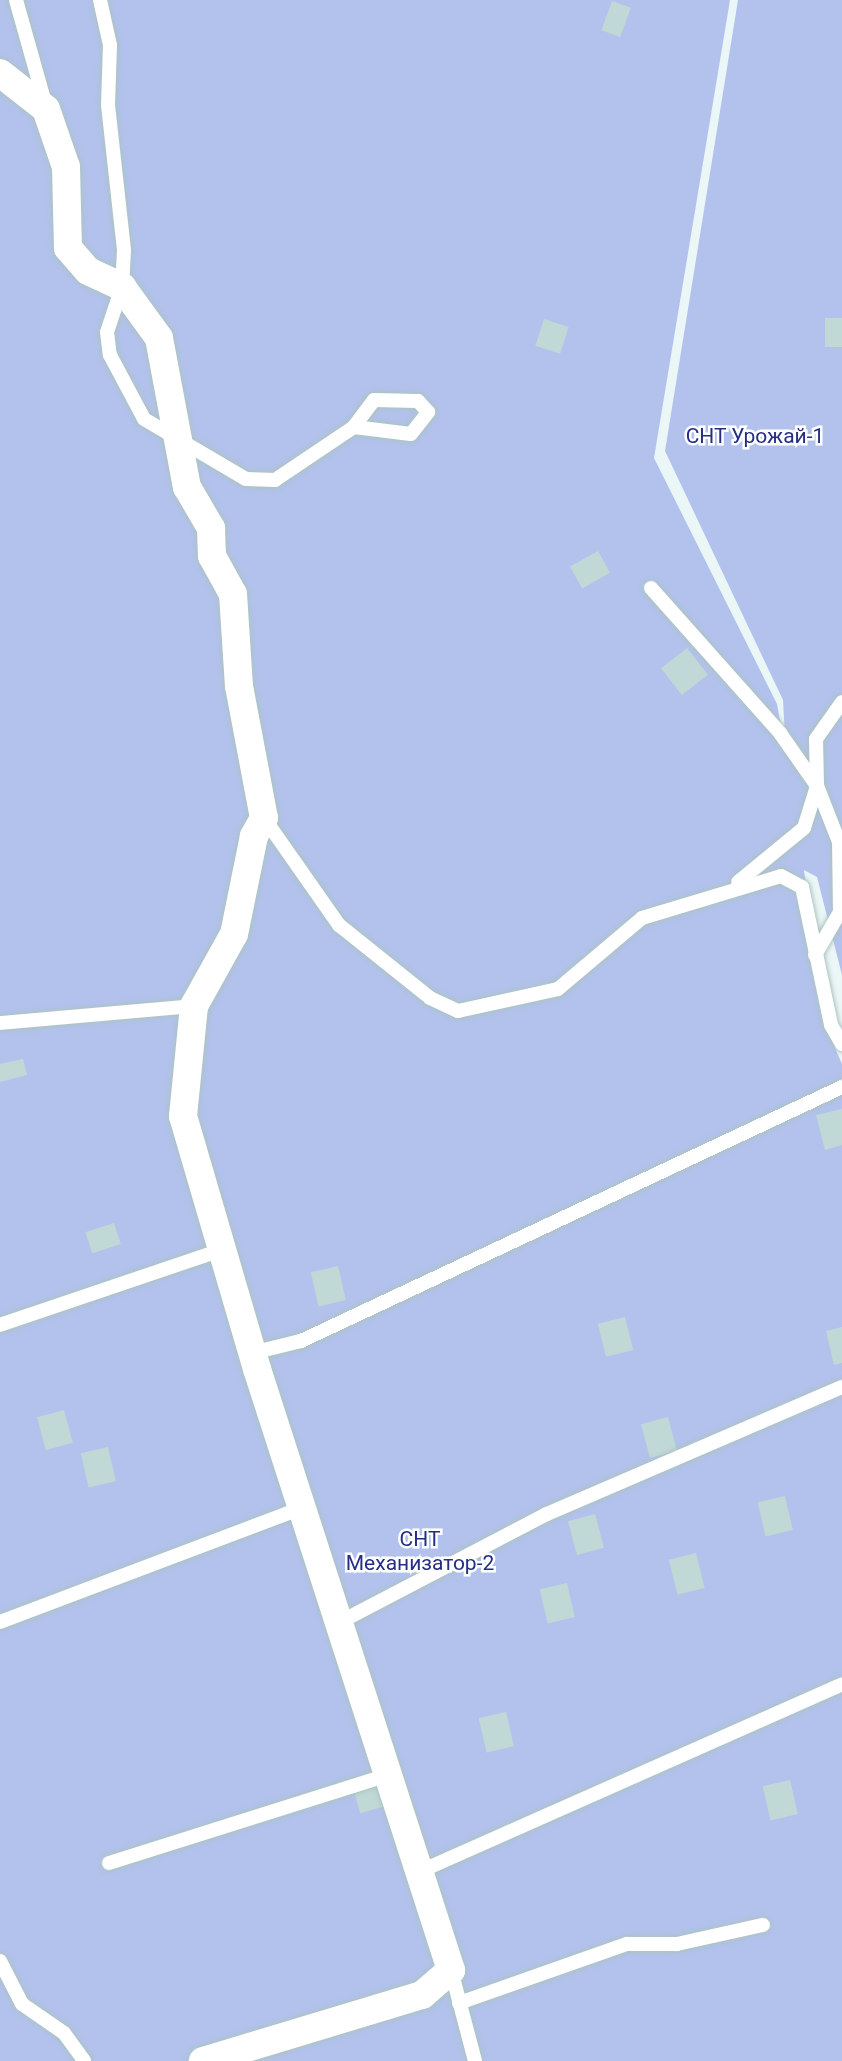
<!DOCTYPE html>
<html>
<head>
<meta charset="utf-8">
<style>
  body { margin:0 }
  #map { position:relative; width:842px; height:2061px; overflow:hidden; background:#ebf6f6; font-family:Roboto,sans-serif }
  div>[style] { position:absolute }
  .green>* { inset:0; background:#b2c2ec }
  .building>* { inset:0; background:#c0d9d6; transform-origin:0 0 }
  .roads { filter:drop-shadow(0 0 2px #adc3c2) drop-shadow(0 0 2px #adc3c2) }
  .lane>* { height:14px; margin:-7px; padding:0 7px; transform-origin:7px; border-radius:7px; background:#fff }
  .street>* { height:28px; margin:-14px; padding:0 14px; transform-origin:14px; border-radius:14px; background:#fff }
  span { translate:-50% -50%; white-space:nowrap; text-align:center; line-height:1.15; -webkit-text-stroke:5px #fff; paint-order:stroke }
  .park-label { font-size:21px; color:#262e83 }
</style>
</head>
<body>
<div id="map">
  <div class="green">
    <i style="clip-path:polygon(0 0,730px 0,654px 458px,777px 704px,786px 754px,783px 700px,665px 451px,738px 0,842px 0,842px 975px,817px 877px,804px 870px,825px 1025px,842px 1064px,842px 2061px,0 2061px)"></i>
  </div>
  <div class="building">
    <i style="left:612px;top:1px;width:20px;height:31px;rotate:20deg"></i>
    <i style="left:825px;top:318px;width:17px;height:29px"></i>
    <i style="left:544px;top:319px;width:26px;height:28px;rotate:18deg"></i>
    <i style="left:598px;top:551px;width:25px;height:32px;rotate:61deg"></i>
    <i style="left:687px;top:648px;width:34px;height:33px;rotate:52deg"></i>
    <i style="clip-path:polygon(23px 1059px,27px 1075px,0 1082px,0 1064px)"></i>
    <i style="clip-path:polygon(842px 1109px,842px 1145px,825px 1150px,816px 1115px)"></i>
    <i style="left:114px;top:1223px;width:22px;height:30px;rotate:72deg"></i>
    <i style="left:338px;top:1266px;width:35px;height:28px;rotate:77deg"></i>
    <i style="left:625px;top:1317px;width:34px;height:28px;rotate:76deg"></i>
    <i style="clip-path:polygon(842px 1327px,842px 1363px,834px 1365px,826px 1331px)"></i>
    <i style="left:64px;top:1410px;width:34px;height:28px;rotate:75deg"></i>
    <i style="left:668px;top:1417px;width:35px;height:28px;rotate:75deg"></i>
    <i style="left:108px;top:1447px;width:35px;height:28px;rotate:77deg"></i>
    <i style="left:785px;top:1496px;width:35px;height:28px;rotate:77deg"></i>
    <i style="left:595px;top:1514px;width:35px;height:28px;rotate:75deg"></i>
    <i style="left:696px;top:1553px;width:36px;height:28px;rotate:76deg"></i>
    <i style="left:567px;top:1583px;width:35px;height:28px;rotate:77deg"></i>
    <i style="left:506px;top:1712px;width:35px;height:28px;rotate:77deg"></i>
    <i style="left:790px;top:1780px;width:35px;height:28px;rotate:77deg"></i>
    <i style="left:382px;top:1784px;width:22px;height:29px;rotate:74deg"></i>
  </div>
  <div class="roads">
    <div class="lane">
      <i style="left:16px;top:0;width:107px;rotate:74.3deg"></i>
      <i style="left:100px;top:0;width:46px;rotate:77.5deg"></i>
      <i style="left:110px;top:45px;width:60px;rotate:91.9deg"></i>
      <i style="left:108px;top:105px;width:146px;rotate:83.7deg"></i>
      <i style="left:124px;top:250px;width:37px;rotate:93deg"></i>
      <i style="left:122px;top:287px;width:47px;rotate:108.4deg"></i>
      <i style="left:107px;top:332px;width:23px;rotate:83deg"></i>
      <i style="left:110px;top:355px;width:72px;rotate:62deg"></i>
      <i style="left:144px;top:419px;width:118px;rotate:30.5deg"></i>
      <i style="left:246px;top:479px;width:29px;rotate:2deg"></i>
      <i style="left:275px;top:480px;width:95px;rotate:-33.9deg"></i>
      <i style="left:354px;top:427px;width:57px;rotate:7deg"></i>
      <i style="left:411px;top:434px;width:28px;rotate:-52deg"></i>
      <i style="left:428px;top:412px;width:15px;rotate:-132deg"></i>
      <i style="left:418px;top:401px;width:44px;rotate:-178.7deg"></i>
      <i style="left:374px;top:400px;width:34px;rotate:127deg"></i>
      <i style="left:651px;top:588px;width:194px;rotate:48.3deg"></i>
      <i style="left:780px;top:733px;width:65px;rotate:55.1deg"></i>
      <i style="left:817px;top:786px;width:44px;rotate:107.2deg"></i>
      <i style="left:804px;top:828px;width:85px;rotate:140.7deg"></i>
      <i style="left:264px;top:818px;width:131px;rotate:55deg"></i>
      <i style="left:339px;top:925px;width:117px;rotate:38.7deg"></i>
      <i style="left:430px;top:998px;width:31px;rotate:25deg"></i>
      <i style="left:458px;top:1011px;width:102px;rotate:-12.4deg"></i>
      <i style="left:558px;top:989px;width:110px;rotate:-40.2deg"></i>
      <i style="left:642px;top:918px;width:145px;rotate:-16.8deg"></i>
      <i style="left:781px;top:876px;width:24px;rotate:28deg"></i>
      <i style="left:802px;top:887px;width:141px;rotate:78.1deg"></i>
      <i style="left:831px;top:1025px;width:22px;rotate:60deg"></i>
      <i style="left:815px;top:955px;width:50px;rotate:-59.8deg"></i>
      <i style="left:840px;top:912px;width:70px;rotate:-90.8deg"></i>
      <i style="left:839px;top:842px;width:60px;rotate:-111.4deg"></i>
      <i style="left:817px;top:786px;width:47px;rotate:-91.2deg"></i>
      <i style="left:816px;top:739px;width:45px;rotate:-54.9deg"></i>
      <i style="left:0;top:1023px;width:195px;rotate:-5deg"></i>
      <i style="left:0;top:1325px;width:234px;rotate:-18.7deg"></i>
      <i style="left:252px;top:1353px;width:50px;rotate:-13.8deg"></i>
      <i style="left:301px;top:1341px;width:598px;rotate:-25.15deg"></i>
      <i style="left:342px;top:1621px;width:231px;rotate:-27.6deg"></i>
      <i style="left:547px;top:1514px;width:321px;rotate:-23.3deg"></i>
      <i style="left:0;top:1622px;width:325px;rotate:-20.7deg"></i>
      <i style="left:109px;top:1863px;width:293px;rotate:-17.5deg"></i>
      <i style="left:423px;top:1870px;width:458px;rotate:-23.9deg"></i>
      <i style="left:0;top:1961px;width:48px;rotate:62.9deg"></i>
      <i style="left:22px;top:2004px;width:51px;rotate:34.6deg"></i>
      <i style="left:64px;top:2033px;width:34px;rotate:54deg"></i>
      <i style="left:451px;top:1970px;width:94px;rotate:75.2deg"></i>
      <i style="left:459px;top:2003px;width:178px;rotate:-19.4deg"></i>
      <i style="left:627px;top:1944px;width:50px"></i>
      <i style="left:677px;top:1944px;width:88px;rotate:-12.5deg"></i>
    </div>
    <div class="street">
      <i style="left:0;top:73px;width:58px;rotate:38deg"></i>
      <i style="left:46px;top:109px;width:61px;rotate:71deg"></i>
      <i style="left:66px;top:167px;width:81px;rotate:88.6deg"></i>
      <i style="left:68px;top:248px;width:30px;rotate:49deg"></i>
      <i style="left:88px;top:271px;width:38px;rotate:25deg"></i>
      <i style="left:122px;top:287px;width:63px;rotate:54deg"></i>
      <i style="left:159px;top:338px;width:152px;rotate:79.4deg"></i>
      <i style="left:187px;top:487px;width:48px;rotate:59.7deg"></i>
      <i style="left:211px;top:528px;width:28px;rotate:88deg"></i>
      <i style="left:212px;top:556px;width:43px;rotate:61.1deg"></i>
      <i style="left:233px;top:594px;width:92px;rotate:86.3deg"></i>
      <i style="left:239px;top:686px;width:134px;rotate:79.3deg"></i>
      <i style="left:264px;top:818px;width:21px;rotate:119deg"></i>
      <i style="left:254px;top:836px;width:100px;rotate:101.5deg"></i>
      <i style="left:234px;top:934px;width:82px;rotate:119.1deg"></i>
      <i style="left:194px;top:1006px;width:111px;rotate:95.7deg"></i>
      <i style="left:183px;top:1116px;width:264px;rotate:73.7deg"></i>
      <i style="left:257px;top:1369px;width:632px;rotate:72.11deg"></i>
      <i style="left:451px;top:1970px;width:38px;rotate:139deg"></i>
      <i style="left:422px;top:1995px;width:229px;rotate:163.2deg"></i>
    </div>
  </div>
  <div class="park-label">
    <span style="left:755px;top:436px">СНТ Урожай-1</span>
    <span style="left:420px;top:1551px">СНТ<br>Механизатор-2</span>
  </div>
</div>
</body>
</html>
